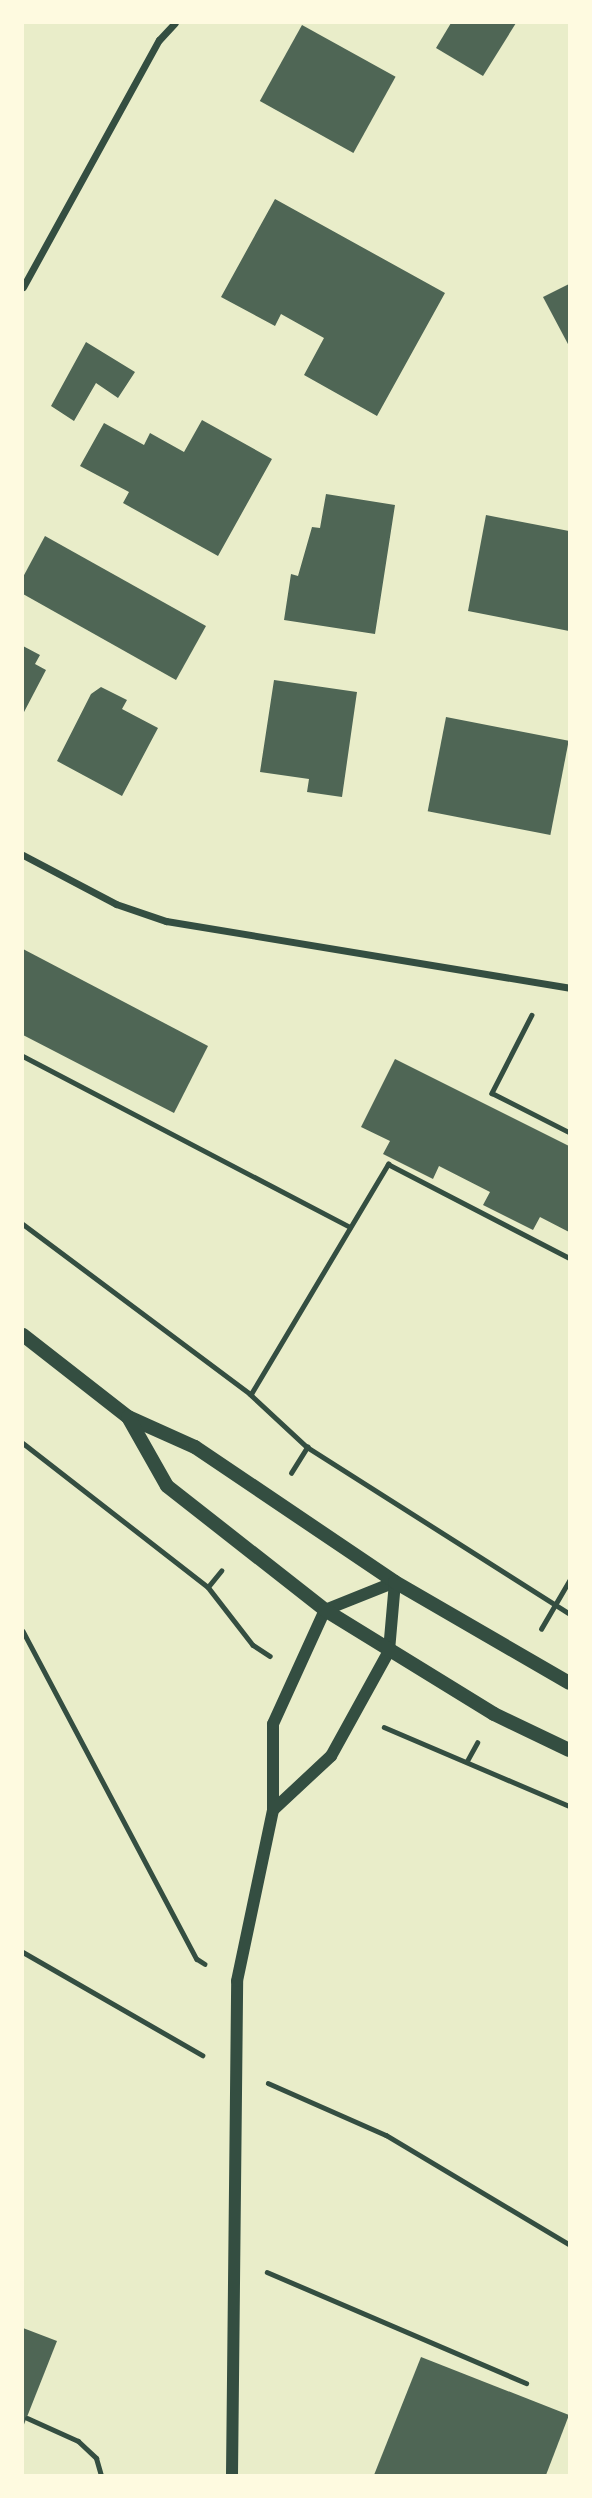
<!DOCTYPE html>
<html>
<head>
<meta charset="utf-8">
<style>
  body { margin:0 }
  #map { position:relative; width:592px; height:2498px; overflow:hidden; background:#e9edc9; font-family:"Roboto Serif",serif }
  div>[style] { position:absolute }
  .building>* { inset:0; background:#4f6655; transform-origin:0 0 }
  .path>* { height:4.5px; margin:-2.25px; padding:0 2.25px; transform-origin:2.25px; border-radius:2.25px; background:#344e41 }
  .service>* { height:5px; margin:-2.5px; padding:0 2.5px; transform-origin:2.5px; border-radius:2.5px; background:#344e41 }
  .minor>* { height:7px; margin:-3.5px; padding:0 3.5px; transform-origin:3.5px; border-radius:3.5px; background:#344e41 }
  .tertiary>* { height:12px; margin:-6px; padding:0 6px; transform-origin:6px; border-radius:6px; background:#344e41 }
  .secondary>* { height:14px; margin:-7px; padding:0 7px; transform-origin:7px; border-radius:7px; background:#344e41 }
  span { translate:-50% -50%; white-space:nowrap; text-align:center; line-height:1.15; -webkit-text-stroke:5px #fefae0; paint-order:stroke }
  .frame { position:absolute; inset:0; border:24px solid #fefae0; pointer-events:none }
</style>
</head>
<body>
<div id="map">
  <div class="building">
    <i style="clip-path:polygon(451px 23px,516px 23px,483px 76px,436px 48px)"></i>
    <i style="left:302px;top:25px;width:107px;height:87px;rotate:29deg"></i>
    <i style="clip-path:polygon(275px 199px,445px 293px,377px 416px,304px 375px,324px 338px,281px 314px,275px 326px,221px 297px)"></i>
    <i style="clip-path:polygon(569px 284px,569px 346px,543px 297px)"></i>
    <i style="clip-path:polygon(86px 342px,135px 372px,118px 398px,96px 383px,74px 421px,51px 406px)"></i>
    <i style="clip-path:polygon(202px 420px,272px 459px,218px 556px,123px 503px,129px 492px,80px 466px,104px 423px,144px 445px,150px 433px,184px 452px)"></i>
    <i style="clip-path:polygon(326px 494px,395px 505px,375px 634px,284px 620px,291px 574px,298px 576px,312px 527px,320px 528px)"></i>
    <i style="clip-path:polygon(486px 515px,569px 531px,569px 631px,468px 611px)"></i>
    <i style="clip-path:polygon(45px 536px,206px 626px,176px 680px,23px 594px,23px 577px)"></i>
    <i style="clip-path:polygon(23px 646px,40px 655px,35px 664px,46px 670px,23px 714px)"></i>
    <i style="clip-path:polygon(274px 680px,357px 692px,342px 797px,307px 792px,309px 779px,260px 772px)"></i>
    <i style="clip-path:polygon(101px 687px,127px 700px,122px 709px,158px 728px,122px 796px,57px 761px,91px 694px)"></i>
    <i style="left:446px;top:717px;width:125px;height:96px;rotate:11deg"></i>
    <i style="clip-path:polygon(23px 949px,208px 1046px,174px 1113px,23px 1035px)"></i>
    <i style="clip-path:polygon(395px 1059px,569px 1146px,569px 1232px,540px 1217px,533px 1230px,483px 1205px,490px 1192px,439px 1166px,433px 1179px,383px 1154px,390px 1141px,361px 1127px)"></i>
    <i style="clip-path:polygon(23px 2328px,57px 2341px,23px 2427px)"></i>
    <i style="clip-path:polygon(421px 2357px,569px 2415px,546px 2475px,374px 2475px)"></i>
  </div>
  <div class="path">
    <i style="left:532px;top:1015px;width:88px;rotate:117.1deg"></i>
    <i style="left:492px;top:1093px;width:86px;rotate:26.9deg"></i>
    <i style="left:23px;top:1056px;width:369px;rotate:27.6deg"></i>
    <i style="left:23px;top:1224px;width:284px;rotate:36.8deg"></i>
    <i style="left:250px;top:1394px;width:78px;rotate:42.9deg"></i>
    <i style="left:307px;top:1447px;width:310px;rotate:32.4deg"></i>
    <i style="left:251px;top:1394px;width:268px;rotate:-59.2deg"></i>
    <i style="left:388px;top:1164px;width:204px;rotate:27.4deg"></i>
    <i style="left:23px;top:1443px;width:234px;rotate:37.9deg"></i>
    <i style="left:208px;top:1587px;width:73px;rotate:52.2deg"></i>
    <i style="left:253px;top:1645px;width:20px;rotate:33deg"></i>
    <i style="left:291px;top:1473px;width:31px;rotate:-58deg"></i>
    <i style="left:208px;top:1587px;width:21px;rotate:-51deg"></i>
    <i style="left:541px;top:1629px;width:56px;rotate:-59.7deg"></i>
    <i style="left:23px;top:1631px;width:371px;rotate:62.1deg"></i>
    <i style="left:197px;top:1959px;width:9px;rotate:32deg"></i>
    <i style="left:384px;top:1727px;width:201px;rotate:23.1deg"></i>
    <i style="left:467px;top:1761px;width:21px;rotate:-61deg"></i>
    <i style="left:23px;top:1952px;width:207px;rotate:29.9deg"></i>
    <i style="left:268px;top:2083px;width:129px;rotate:23.8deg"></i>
    <i style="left:386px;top:2135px;width:213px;rotate:30.8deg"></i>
    <i style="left:267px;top:2272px;width:282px;rotate:23.2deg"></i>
  </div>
  <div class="service">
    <i style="left:27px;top:2418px;width:56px;rotate:24.3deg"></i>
    <i style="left:78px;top:2441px;width:25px;rotate:43deg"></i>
    <i style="left:96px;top:2458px;width:18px;rotate:74deg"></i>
  </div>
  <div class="minor">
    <i style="left:23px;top:287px;width:282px;rotate:-61.2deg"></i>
    <i style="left:159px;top:40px;width:23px;rotate:-47deg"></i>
    <i style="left:23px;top:855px;width:105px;rotate:27.8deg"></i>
    <i style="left:116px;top:904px;width:53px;rotate:18.8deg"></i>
    <i style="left:166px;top:921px;width:409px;rotate:9.4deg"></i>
  </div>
  <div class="tertiary">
    <i style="left:232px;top:2475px;width:494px;rotate:-89.4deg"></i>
    <i style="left:237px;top:1981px;width:175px;rotate:-78.1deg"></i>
    <i style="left:273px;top:1810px;width:86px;rotate:-90deg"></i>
    <i style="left:273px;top:1724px;width:125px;rotate:-65.5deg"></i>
    <i style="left:325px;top:1610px;width:75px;rotate:-21.8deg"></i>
    <i style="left:395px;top:1582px;width:69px;rotate:95deg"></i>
    <i style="left:389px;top:1651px;width:120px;rotate:118.9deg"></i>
    <i style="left:331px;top:1756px;width:79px;rotate:137deg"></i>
  </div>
  <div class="secondary">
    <i style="left:23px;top:1335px;width:133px;rotate:38deg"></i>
    <i style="left:128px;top:1417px;width:73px;rotate:24.1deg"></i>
    <i style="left:195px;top:1447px;width:241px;rotate:34deg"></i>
    <i style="left:395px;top:1582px;width:201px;rotate:30.1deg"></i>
    <i style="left:128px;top:1417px;width:79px;rotate:60.5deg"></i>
    <i style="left:167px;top:1486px;width:201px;rotate:38.1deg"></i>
    <i style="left:325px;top:1610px;width:198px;rotate:31.6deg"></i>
    <i style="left:494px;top:1714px;width:83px;rotate:25.6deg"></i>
  </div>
  <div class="frame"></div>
</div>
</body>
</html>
